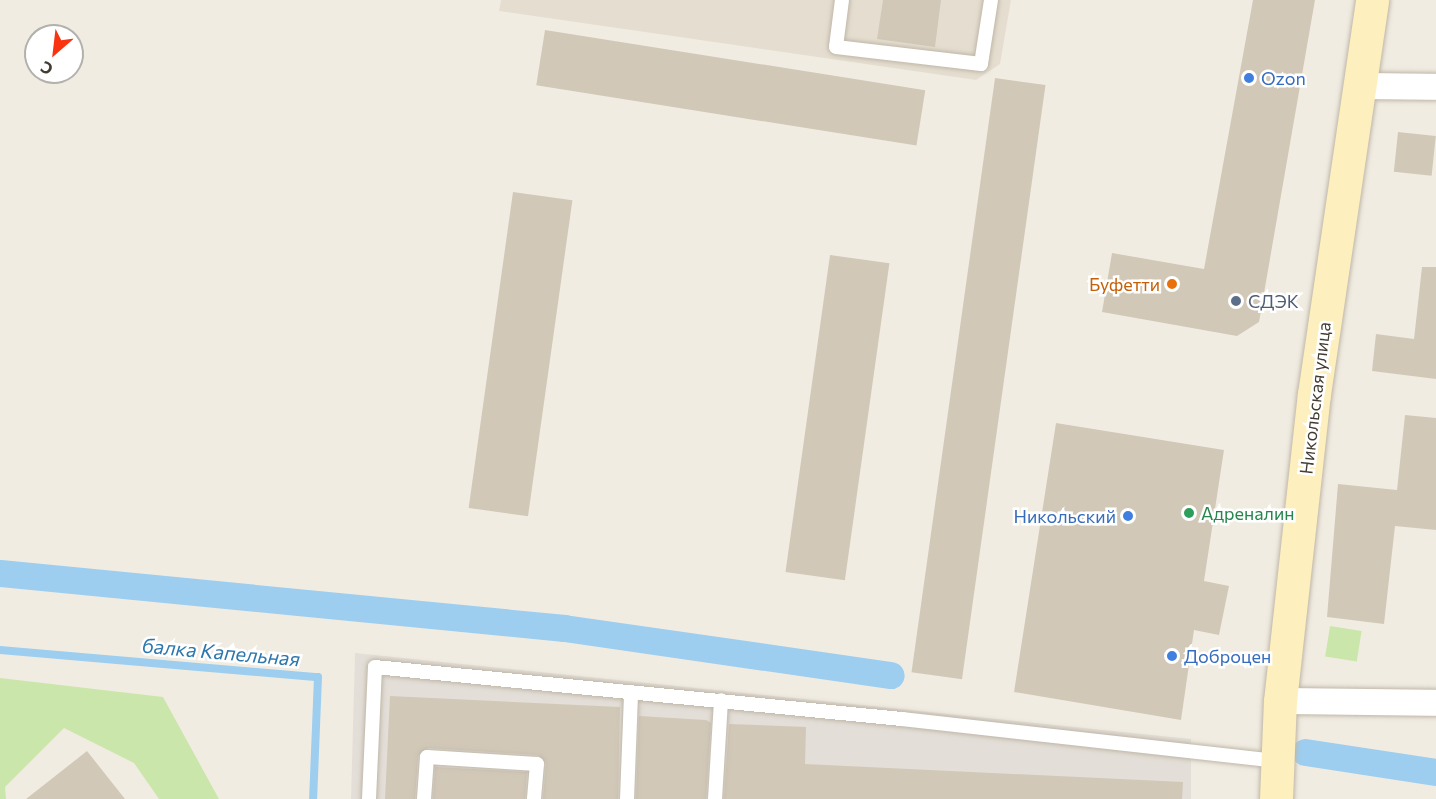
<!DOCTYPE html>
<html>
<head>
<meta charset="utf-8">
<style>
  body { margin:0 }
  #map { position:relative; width:1436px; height:799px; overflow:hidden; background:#f1ece2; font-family:Commissioner,sans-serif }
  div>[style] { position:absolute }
  .residential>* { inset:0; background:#e5ded0 }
  .industrial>* { inset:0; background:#e3ded7 }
  .green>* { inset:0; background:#cbe6aa; transform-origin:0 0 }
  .stream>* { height:8px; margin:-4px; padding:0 4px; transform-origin:4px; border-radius:4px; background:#9dceef }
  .canal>* { height:27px; margin:-13.5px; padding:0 13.5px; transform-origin:13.5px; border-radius:13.5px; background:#9dceef }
  .building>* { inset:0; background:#d2c8b8; transform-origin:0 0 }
  .roads { filter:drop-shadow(0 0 2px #bfb7a8) drop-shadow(0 0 2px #bfb7a8) }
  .lane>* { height:14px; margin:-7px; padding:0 7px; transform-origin:7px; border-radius:7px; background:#fff }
  .street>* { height:26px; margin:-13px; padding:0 13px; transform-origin:13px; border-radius:13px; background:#fff }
  .secondary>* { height:33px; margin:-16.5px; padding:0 16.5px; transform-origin:16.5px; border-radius:16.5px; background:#feefbf }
  .dots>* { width:16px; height:16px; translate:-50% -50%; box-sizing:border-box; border:3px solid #fff; border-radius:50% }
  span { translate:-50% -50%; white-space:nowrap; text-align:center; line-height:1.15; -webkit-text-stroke:5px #fff; paint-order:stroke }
  .shop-label { font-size:18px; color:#366cbe }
  .left { translate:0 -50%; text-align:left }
  .right { translate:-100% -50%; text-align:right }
  .food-label { font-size:18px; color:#c56008 }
  .service-label { font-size:18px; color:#4e5e75 }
  .street-label { font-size:18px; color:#423c33 }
  .leisure-label { font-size:18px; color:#27864d }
  .water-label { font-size:20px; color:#2d77ad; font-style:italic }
  .north { position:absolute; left:24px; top:24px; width:60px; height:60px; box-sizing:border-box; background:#fff; border:2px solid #b3b1ad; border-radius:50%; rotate:208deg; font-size:16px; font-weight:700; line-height:24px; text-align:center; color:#423c33 }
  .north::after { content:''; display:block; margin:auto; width:21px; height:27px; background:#f93310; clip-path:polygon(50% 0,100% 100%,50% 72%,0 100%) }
</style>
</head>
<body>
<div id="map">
  <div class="residential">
    <i style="clip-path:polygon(501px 0,1011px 0,1000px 64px,976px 80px,499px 11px)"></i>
  </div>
  <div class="industrial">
    <i style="clip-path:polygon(355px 653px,1191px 739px,1191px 799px,351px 799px)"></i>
  </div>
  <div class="green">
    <i style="left:1330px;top:626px;width:32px;height:31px;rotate:9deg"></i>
    <i style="clip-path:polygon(0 678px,163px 697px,219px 799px,159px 799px,134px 763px,64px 728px,5px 787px,6px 799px,0 799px)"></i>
  </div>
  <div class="stream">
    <i style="left:0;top:650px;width:319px;rotate:4.9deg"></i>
    <i style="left:318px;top:677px;width:122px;rotate:92.3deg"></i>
  </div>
  <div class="canal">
    <i style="left:0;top:573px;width:567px;rotate:5.57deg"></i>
    <i style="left:564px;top:628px;width:330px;rotate:8.2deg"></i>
    <i style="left:1305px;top:752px;width:133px;rotate:8.7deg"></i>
  </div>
  <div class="building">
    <i style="clip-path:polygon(883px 0,941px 0,935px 47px,877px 39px)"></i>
    <i style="clip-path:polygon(1253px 0,1315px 0,1259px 322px,1237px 336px,1102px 312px,1112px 253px,1204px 269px)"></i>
    <i style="left:545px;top:30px;width:385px;height:56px;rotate:9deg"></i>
    <i style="left:995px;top:78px;width:51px;height:600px;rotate:8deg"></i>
    <i style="left:1398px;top:132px;width:38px;height:40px;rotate:6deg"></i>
    <i style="left:513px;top:192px;width:60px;height:319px;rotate:8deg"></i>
    <i style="left:830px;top:255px;width:60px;height:320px;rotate:8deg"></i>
    <i style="clip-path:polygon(1422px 267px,1436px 267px,1436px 379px,1372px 371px,1376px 334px,1414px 339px)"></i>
    <i style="clip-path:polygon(1405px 415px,1436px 418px,1436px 530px,1395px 526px,1384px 624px,1327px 617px,1338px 484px,1397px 490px)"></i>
    <i style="clip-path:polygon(1056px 423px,1224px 450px,1204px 581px,1229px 586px,1219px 635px,1194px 630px,1181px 720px,1014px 692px)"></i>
    <i style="clip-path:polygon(390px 696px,620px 707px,618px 799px,543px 799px,546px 764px,538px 755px,428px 748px,418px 756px,415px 799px,385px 799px)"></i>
    <i style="clip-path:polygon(639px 716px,706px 720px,711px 723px,706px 799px,636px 799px)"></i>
    <i style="clip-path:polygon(729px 724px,806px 727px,805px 764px,1183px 782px,1182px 799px,724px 799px)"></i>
    <i style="clip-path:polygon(87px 751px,125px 799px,26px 799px)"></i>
    <i style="clip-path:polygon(435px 767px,527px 772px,525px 799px,433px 799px)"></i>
  </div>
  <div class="roads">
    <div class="lane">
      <i style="left:842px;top:0;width:47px;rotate:97.3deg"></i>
      <i style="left:836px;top:47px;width:146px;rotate:6.7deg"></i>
      <i style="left:981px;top:64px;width:65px;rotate:-81.1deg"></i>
      <i style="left:369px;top:799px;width:132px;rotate:-87.4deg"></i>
      <i style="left:375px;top:667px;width:530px;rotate:5.64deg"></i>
      <i style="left:902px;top:719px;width:378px;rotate:6.4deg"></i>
      <i style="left:424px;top:799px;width:42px;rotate:-85.9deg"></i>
      <i style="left:427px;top:757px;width:110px;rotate:3.6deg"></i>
      <i style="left:537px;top:764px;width:35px;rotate:95deg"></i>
      <i style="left:627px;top:799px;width:106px;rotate:-87.8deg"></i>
      <i style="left:715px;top:799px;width:99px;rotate:-86.5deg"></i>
    </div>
    <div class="street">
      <i style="left:1357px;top:86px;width:79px;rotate:0.7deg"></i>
      <i style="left:1280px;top:701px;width:156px;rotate:0.7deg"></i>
    </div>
    <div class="secondary">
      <i style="left:1276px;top:799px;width:98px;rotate:-87.7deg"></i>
      <i style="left:1280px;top:701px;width:309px;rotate:-83.7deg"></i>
      <i style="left:1314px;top:394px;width:398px;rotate:-81.6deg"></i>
    </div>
  </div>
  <div class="dots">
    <i style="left:1249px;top:78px;background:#3f7fe0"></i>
    <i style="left:1172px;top:284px;background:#e8710a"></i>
    <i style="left:1236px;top:301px;background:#5c6f8a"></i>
    <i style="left:1189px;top:513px;background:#2e9e5b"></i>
    <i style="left:1128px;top:516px;background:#3f7fe0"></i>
    <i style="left:1172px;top:656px;background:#3f7fe0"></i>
  </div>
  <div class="shop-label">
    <span class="left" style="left:1261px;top:78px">Ozon</span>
    <span class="right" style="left:1116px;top:516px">Никольский</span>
    <span class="left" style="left:1184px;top:656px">Доброцен</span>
  </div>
  <div class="food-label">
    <span class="right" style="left:1160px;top:284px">Буфетти</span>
  </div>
  <div class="service-label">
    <span class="left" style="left:1248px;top:301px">СДЭК</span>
  </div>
  <div class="street-label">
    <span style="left:1315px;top:398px;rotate:-83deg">Никольская улица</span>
  </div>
  <div class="leisure-label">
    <span class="left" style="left:1201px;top:513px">Адреналин</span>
  </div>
  <div class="water-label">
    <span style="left:221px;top:652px;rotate:5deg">балка Капельная</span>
  </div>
  <div class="north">С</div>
</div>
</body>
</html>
